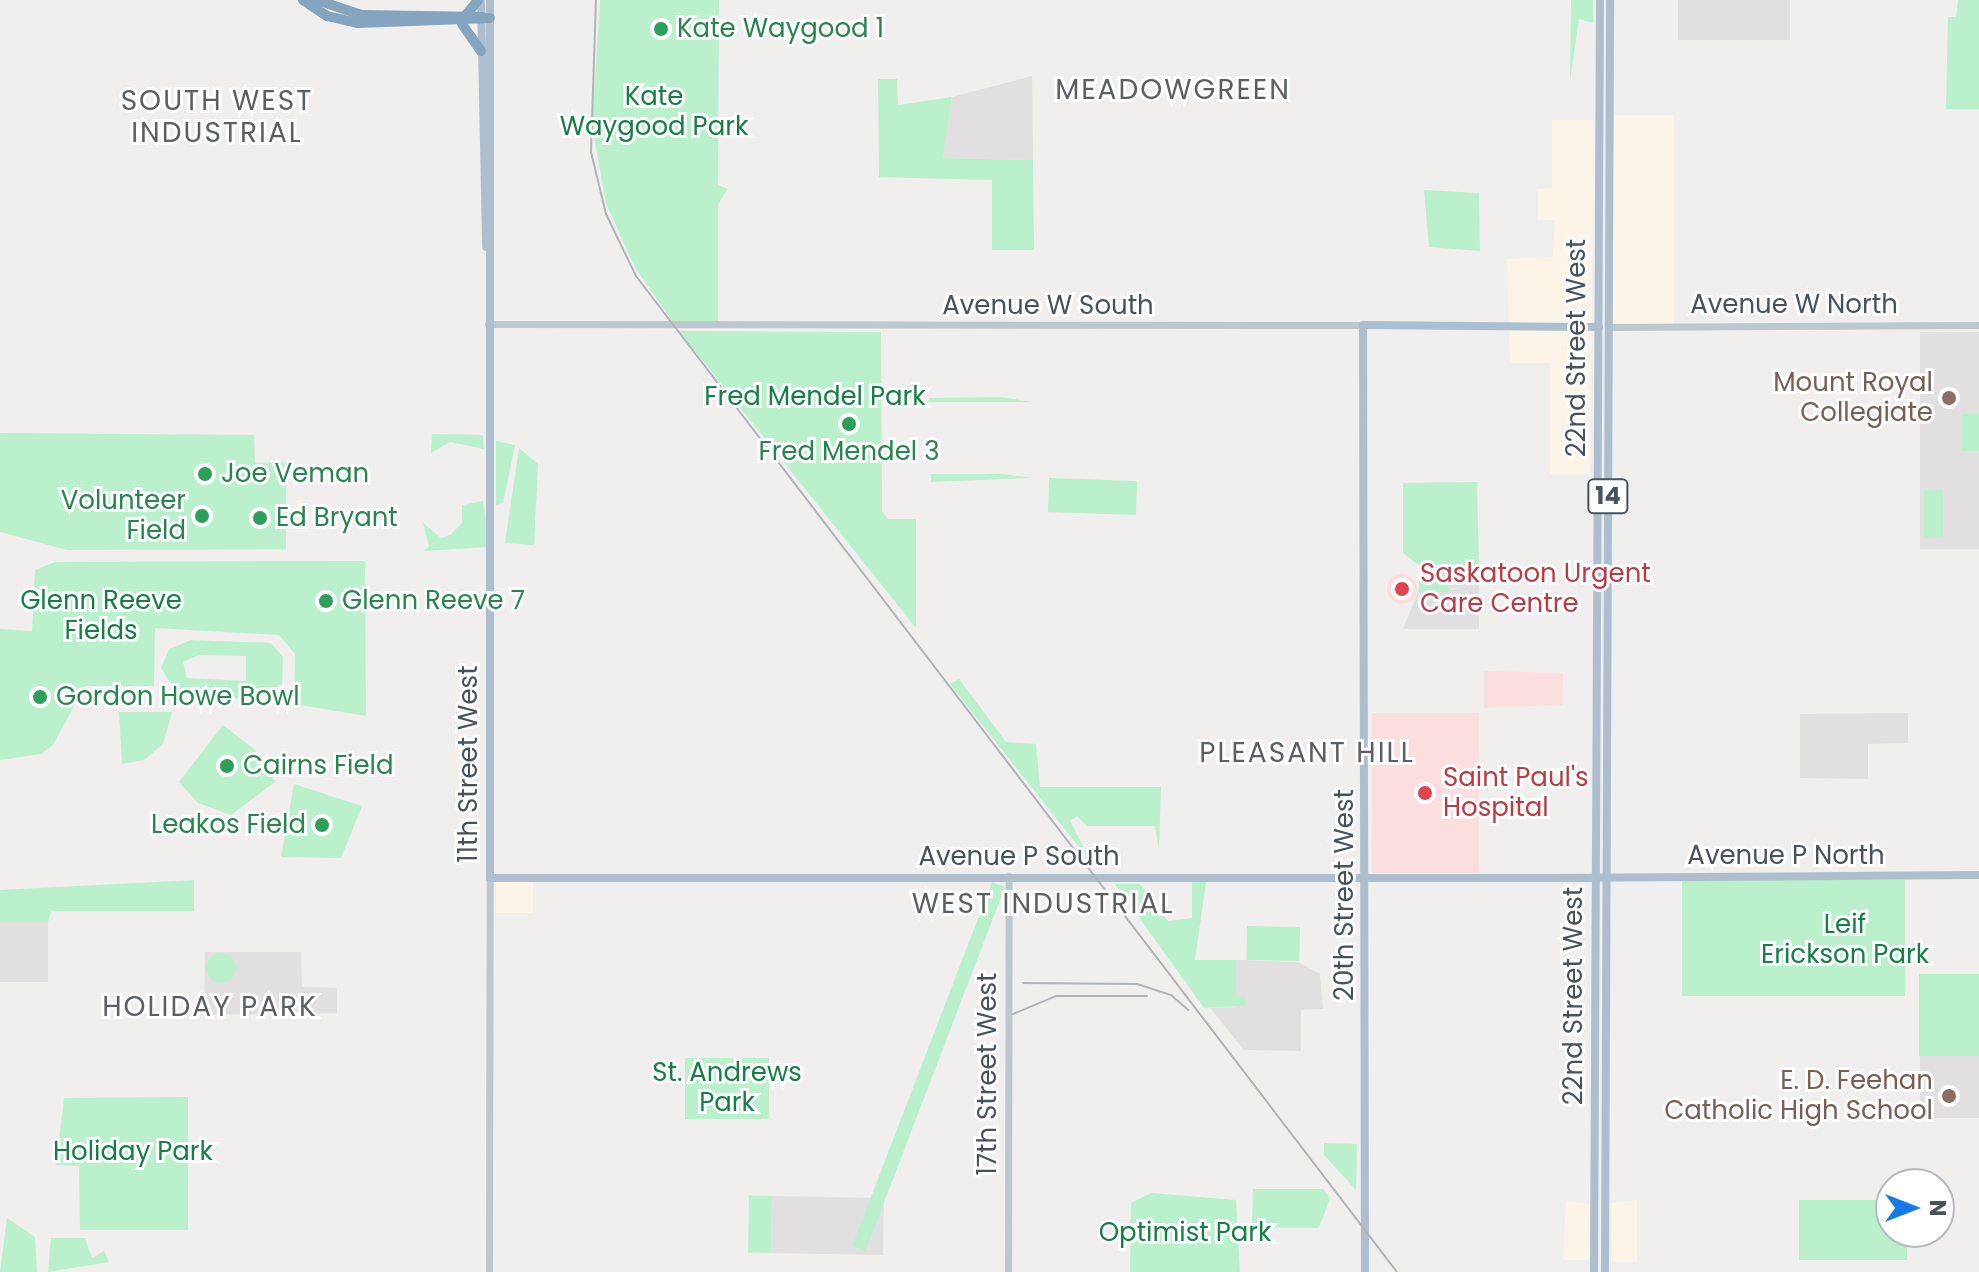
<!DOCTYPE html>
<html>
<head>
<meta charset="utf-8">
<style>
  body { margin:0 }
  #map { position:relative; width:1979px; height:1272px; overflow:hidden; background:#f1eeee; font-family:Poppins,sans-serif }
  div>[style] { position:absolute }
  .commercial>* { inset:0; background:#fcf5e7; transform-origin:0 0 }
  .education>* { inset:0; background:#e2dfe0; transform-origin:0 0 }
  .medical>* { inset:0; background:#fbdfde; transform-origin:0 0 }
  .round { border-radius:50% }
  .green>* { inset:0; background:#bbf0cd; transform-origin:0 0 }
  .minor>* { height:7px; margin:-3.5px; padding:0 3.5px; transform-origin:3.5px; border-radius:3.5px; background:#bcc7ce }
  .major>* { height:8px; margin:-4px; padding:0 4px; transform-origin:4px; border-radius:4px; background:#adbfce }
  .highway>* { height:10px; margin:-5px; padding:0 5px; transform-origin:5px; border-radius:5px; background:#85a4bf }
  .rail>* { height:2px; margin:-1px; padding:0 1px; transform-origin:1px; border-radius:1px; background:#b0b4b9 }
  .dots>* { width:22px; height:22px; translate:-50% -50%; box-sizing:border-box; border:4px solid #fff; border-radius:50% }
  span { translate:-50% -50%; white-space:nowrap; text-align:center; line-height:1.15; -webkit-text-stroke:6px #fff; paint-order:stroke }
  .shield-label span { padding:2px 6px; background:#fff; border:2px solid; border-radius:6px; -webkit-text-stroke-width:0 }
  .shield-label { font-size:24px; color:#46535c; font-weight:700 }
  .leisure-label { font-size:26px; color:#27864d }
  .left { translate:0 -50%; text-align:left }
  .right { translate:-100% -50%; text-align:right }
  .park-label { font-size:26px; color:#158045 }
  .street-label { font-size:26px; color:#46535c }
  .education-label { font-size:26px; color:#785e54 }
  .health-label { font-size:26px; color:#be3a42 }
  .neighbourhood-label { font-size:28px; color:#5b5f63; letter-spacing:2px }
  .north { position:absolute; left:1875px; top:1168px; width:80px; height:80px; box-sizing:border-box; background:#fff; border:2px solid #b5babe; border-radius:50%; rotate:90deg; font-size:22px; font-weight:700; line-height:32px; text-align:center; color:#46535c }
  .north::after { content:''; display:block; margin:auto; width:28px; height:36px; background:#157ae5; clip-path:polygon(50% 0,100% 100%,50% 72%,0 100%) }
</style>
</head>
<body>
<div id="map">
  <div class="commercial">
    <i style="left:1609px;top:115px;width:65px;height:212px"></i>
    <i style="clip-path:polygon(1552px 120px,1594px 120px,1590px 474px,1550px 474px,1550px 363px,1510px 363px,1507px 259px,1553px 257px,1555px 220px,1538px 220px,1538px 189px,1552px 188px)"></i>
    <i style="left:533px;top:881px;width:32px;height:37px;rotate:90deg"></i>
    <i style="clip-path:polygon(1637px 1200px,1637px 1262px,1613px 1262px,1610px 1203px)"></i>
    <i style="clip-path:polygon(1566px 1201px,1589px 1204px,1589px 1260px,1563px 1260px)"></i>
  </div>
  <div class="education">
    <i style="left:1678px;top:0;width:112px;height:40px"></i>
    <i style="clip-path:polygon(1032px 76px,1033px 160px,943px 158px,952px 97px)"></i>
    <i style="left:1920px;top:332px;width:59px;height:217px"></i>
    <i style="clip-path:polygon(1479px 568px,1479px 629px,1403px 629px,1418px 592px,1448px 592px,1449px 569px)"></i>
    <i style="clip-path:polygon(1908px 713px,1908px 743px,1868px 744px,1868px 779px,1800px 778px,1800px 714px)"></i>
    <i style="left:0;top:922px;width:48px;height:60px"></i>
    <i style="clip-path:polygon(205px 952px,301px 952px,302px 987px,337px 988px,337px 1013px,204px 1015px)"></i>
    <i style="clip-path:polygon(1236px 960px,1298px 962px,1320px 974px,1323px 1009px,1301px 1010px,1301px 1051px,1244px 1050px,1210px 1008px,1236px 1007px)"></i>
    <i style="left:1920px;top:1056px;width:59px;height:62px"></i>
    <i style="left:772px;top:1196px;width:112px;height:57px;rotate:1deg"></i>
  </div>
  <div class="medical">
    <i class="round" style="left:1387px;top:574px;width:30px;height:30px"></i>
    <i style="clip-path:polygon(1484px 671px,1563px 673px,1562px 705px,1484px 708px)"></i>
    <i style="left:1372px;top:713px;width:107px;height:160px"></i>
  </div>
  <div class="green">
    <i style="clip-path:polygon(600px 0,719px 0,718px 185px,728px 189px,718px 204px,718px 323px,673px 322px,634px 266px,606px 203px,592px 127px)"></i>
    <i style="clip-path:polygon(1571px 0,1593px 0,1593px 23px,1579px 19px,1570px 81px)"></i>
    <i style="clip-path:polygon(1958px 0,1979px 0,1979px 109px,1946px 109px,1948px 17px,1956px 17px)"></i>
    <i style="clip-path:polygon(878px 79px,897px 79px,898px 105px,952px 97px,943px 158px,1033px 160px,1034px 250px,992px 250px,992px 180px,879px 177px)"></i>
    <i style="clip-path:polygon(1424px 190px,1479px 193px,1480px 251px,1429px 247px)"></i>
    <i style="clip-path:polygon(679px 331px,881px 332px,882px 511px,888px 519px,916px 519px,916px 628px)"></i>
    <i style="clip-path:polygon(1001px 397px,1032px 402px,927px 402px,930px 398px)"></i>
    <i style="left:1962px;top:414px;width:17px;height:37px"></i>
    <i style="clip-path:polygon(0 433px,254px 435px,255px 463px,286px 462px,286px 549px,67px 550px,0 532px)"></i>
    <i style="clip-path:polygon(432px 434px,483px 435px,484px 449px,450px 442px,431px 453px)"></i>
    <i style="clip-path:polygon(496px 441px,515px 445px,503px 503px,496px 505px)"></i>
    <i style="clip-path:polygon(519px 448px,538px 464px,534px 545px,505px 543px)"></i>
    <i style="clip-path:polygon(931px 474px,1002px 474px,1032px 478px,931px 482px)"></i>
    <i style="left:1137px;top:481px;width:34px;height:88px;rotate:92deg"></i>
    <i style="clip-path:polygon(1477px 482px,1479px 568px,1449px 569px,1449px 592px,1418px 592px,1421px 567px,1403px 553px,1403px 483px)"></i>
    <i style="left:1924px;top:490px;width:19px;height:48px"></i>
    <i style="clip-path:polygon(483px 501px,490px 547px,423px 551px,429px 547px,423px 523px,441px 538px,450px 535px,462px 523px,462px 505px)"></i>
    <i style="clip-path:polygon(365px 561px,366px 716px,294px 704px,295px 654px,279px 635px,155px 628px,154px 686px,85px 686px,53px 745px,41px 754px,0 760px,0 629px,32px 631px,35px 570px,55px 562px)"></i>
    <i style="clip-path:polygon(evenodd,191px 640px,271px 643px,283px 657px,282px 684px,252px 699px,179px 696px,161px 668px,169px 649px,191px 640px,199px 655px,246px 656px,246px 681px,187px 678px,183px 662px,199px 655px)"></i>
    <i style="clip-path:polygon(959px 679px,1006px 742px,1036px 744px,1040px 787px,1161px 787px,1159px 850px,1155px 826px,1087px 826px,1077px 816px,1070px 821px,1093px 865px,950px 684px)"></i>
    <i style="clip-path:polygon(119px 712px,172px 712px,163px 744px,144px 760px,122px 764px)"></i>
    <i style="clip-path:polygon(223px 725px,255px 750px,275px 782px,231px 815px,198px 803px,179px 782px)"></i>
    <i style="clip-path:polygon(294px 784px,362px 806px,341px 858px,281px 857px)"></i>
    <i style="clip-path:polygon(194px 880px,194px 911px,51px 911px,48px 922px,0 922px,0 890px)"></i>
    <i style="left:1682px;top:880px;width:223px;height:116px"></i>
    <i style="left:992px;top:882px;width:14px;height:390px;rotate:21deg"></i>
    <i style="clip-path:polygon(1192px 882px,1206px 882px,1195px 960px,1236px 960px,1236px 996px,1245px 997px,1245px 1006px,1204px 1008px,1115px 884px,1140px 884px,1168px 921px,1192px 918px)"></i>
    <i style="left:1247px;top:926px;width:53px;height:34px;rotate:1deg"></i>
    <i class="round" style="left:206px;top:953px;width:30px;height:30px"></i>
    <i style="left:1979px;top:974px;width:82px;height:60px;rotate:90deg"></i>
    <i style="left:685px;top:1058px;width:84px;height:61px"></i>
    <i style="clip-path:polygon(188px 1097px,188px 1230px,80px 1230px,79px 1166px,56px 1165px,64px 1098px)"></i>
    <i style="clip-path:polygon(1324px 1143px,1357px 1144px,1356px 1190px,1324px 1155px)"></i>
    <i style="clip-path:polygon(1253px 1189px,1323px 1189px,1330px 1198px,1319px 1228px,1252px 1227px)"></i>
    <i style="clip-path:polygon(1151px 1193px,1236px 1200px,1240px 1272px,1130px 1272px,1131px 1203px)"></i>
    <i style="left:772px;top:1196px;width:57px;height:23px;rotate:91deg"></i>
    <i style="clip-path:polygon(1799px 1200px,1891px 1200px,1891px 1232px,1907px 1232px,1907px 1260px,1799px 1260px)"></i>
    <i style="clip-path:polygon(7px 1218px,35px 1237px,37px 1272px,0 1272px)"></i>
    <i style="clip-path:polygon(51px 1238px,85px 1238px,92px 1258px,104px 1251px,109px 1262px,48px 1272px)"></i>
  </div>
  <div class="minor">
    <i style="left:488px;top:324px;width:875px;rotate:0.07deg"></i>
    <i style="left:1609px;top:327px;width:370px;rotate:-0.3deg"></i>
    <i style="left:489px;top:1272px;width:394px;rotate:-89.9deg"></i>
    <i style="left:1008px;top:1272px;width:396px;rotate:-89.9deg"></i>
  </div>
  <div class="major">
    <i style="left:481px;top:0;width:247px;rotate:88.8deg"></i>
    <i style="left:490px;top:0;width:878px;rotate:90deg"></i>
    <i style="left:490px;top:878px;width:1104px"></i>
    <i style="left:1548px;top:878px;width:431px;rotate:-0.4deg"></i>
    <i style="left:1365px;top:1272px;width:947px;rotate:-90.12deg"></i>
    <i style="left:1363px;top:325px;width:236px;rotate:0.5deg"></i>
    <i style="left:1594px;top:1272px;width:1272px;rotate:-89.73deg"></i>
    <i style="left:1605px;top:1272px;width:1272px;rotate:-89.77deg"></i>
  </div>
  <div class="highway">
    <i style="left:303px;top:0;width:29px;rotate:34deg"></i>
    <i style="left:327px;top:16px;width:32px;rotate:13deg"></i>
    <i style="left:358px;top:23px;width:132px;rotate:-2.2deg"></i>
    <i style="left:317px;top:0;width:46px;rotate:18.8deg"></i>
    <i style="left:361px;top:15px;width:122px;rotate:0.9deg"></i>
    <i style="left:466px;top:15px;width:19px;rotate:-51deg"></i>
    <i style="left:462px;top:24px;width:33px;rotate:55deg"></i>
  </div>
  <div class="rail">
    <i style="left:596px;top:0;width:152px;rotate:91.9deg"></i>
    <i style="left:591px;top:152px;width:64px;rotate:76.4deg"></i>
    <i style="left:606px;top:214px;width:69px;rotate:64.2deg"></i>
    <i style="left:636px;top:276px;width:1253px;rotate:52.62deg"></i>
    <i style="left:1023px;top:983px;width:114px;rotate:0.5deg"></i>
    <i style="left:1137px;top:984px;width:36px;rotate:18deg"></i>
    <i style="left:1171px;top:995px;width:23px;rotate:41deg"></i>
    <i style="left:1013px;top:1014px;width:47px;rotate:-22.7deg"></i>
    <i style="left:1056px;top:996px;width:91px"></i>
  </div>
  <div class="dots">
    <i style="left:661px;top:29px;background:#2e9e5b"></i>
    <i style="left:1949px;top:398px;background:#8d6e63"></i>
    <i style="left:849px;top:424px;background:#2e9e5b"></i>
    <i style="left:205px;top:474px;background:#2e9e5b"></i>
    <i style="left:202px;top:516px;background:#2e9e5b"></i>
    <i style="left:260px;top:518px;background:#2e9e5b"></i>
    <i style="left:1402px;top:589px;background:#e0444e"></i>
    <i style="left:326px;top:601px;background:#2e9e5b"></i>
    <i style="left:40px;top:697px;background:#2e9e5b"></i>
    <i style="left:227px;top:766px;background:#2e9e5b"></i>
    <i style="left:1425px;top:793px;background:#e0444e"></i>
    <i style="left:322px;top:825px;background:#2e9e5b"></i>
    <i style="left:1949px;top:1096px;background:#8d6e63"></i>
  </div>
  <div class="shield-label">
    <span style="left:1608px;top:496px">14</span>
  </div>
  <div class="leisure-label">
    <span class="left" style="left:677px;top:29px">Kate Waygood 1</span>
    <span style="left:849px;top:452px">Fred Mendel 3</span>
    <span class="left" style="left:221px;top:474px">Joe Veman</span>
    <span class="right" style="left:186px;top:516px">Volunteer<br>Field</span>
    <span class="left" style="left:276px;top:518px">Ed Bryant</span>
    <span class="left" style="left:342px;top:601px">Glenn Reeve 7</span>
    <span class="left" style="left:56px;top:697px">Gordon Howe Bowl</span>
    <span class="left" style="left:243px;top:766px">Cairns Field</span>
    <span class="right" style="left:306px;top:825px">Leakos Field</span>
  </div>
  <div class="park-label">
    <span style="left:654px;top:112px">Kate<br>Waygood Park</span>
    <span style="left:815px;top:397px">Fred Mendel Park</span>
    <span style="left:101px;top:616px">Glenn Reeve<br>Fields</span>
    <span style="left:1845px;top:940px">Leif<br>Erickson Park</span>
    <span style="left:727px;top:1088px">St. Andrews<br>Park</span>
    <span style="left:133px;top:1152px">Holiday Park</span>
    <span style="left:1185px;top:1233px">Optimist Park</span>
  </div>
  <div class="street-label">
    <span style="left:1794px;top:305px">Avenue W North</span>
    <span style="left:1048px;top:306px">Avenue W South</span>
    <span style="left:1577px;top:348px;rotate:-90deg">22nd Street West</span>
    <span style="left:469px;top:764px;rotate:-90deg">11th Street West</span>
    <span style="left:1786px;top:856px">Avenue P North</span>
    <span style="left:1019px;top:857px">Avenue P South</span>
    <span style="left:1345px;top:895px;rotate:-90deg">20th Street West</span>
    <span style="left:1574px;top:996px;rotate:-90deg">22nd Street West</span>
    <span style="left:988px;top:1074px;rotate:-90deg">17th Street West</span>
  </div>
  <div class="education-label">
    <span class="right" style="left:1933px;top:398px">Mount Royal<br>Collegiate</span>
    <span class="right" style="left:1933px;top:1096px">E. D. Feehan<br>Catholic High School</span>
  </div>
  <div class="health-label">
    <span class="left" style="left:1420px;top:589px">Saskatoon Urgent<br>Care Centre</span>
    <span class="left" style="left:1443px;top:793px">Saint Paul's<br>Hospital</span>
  </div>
  <div class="neighbourhood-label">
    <span style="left:1173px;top:90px">MEADOWGREEN</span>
    <span style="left:217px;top:117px">SOUTH WEST<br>INDUSTRIAL</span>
    <span style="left:1307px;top:753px">PLEASANT HILL</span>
    <span style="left:1043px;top:904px">WEST INDUSTRIAL</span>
    <span style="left:210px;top:1007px">HOLIDAY PARK</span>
  </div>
  <div class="north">N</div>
</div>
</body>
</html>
